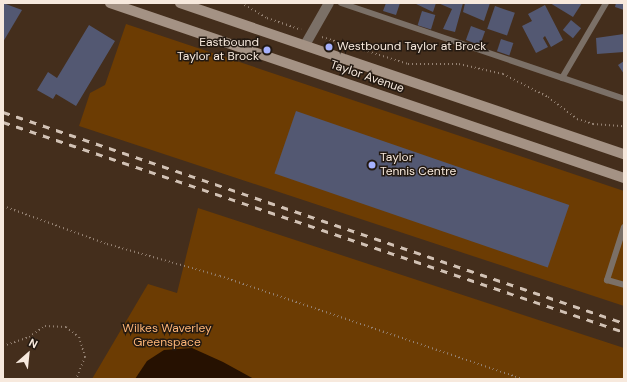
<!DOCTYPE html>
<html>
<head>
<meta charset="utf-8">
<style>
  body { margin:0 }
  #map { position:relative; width:627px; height:382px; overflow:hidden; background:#442e1c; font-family:"DM Sans",sans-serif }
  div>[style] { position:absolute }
  .green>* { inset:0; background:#6c3c03 }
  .water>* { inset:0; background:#261101 }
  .building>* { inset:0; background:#535872; transform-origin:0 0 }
  .path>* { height:2px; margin-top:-1px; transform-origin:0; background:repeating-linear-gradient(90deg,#948172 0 1px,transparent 0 4px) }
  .lane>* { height:6px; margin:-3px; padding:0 3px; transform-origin:3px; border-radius:3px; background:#7b7067 }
  .street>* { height:10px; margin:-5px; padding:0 5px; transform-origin:5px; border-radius:5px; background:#7b7067 }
  .secondary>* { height:10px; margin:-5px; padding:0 5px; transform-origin:5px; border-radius:5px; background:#a49284 }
  .rail>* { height:3px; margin-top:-1.5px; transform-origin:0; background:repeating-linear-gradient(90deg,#d2c2b5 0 7px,transparent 0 14px) }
  .dots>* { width:11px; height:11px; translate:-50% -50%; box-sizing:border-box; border:2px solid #231911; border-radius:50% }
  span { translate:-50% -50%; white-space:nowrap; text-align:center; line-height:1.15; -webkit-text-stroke:3px #231911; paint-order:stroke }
  .poi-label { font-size:12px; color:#f7e9dd }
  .right { translate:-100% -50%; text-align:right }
  .left { translate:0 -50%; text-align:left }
  .street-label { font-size:12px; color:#f7e9dd }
  .park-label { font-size:12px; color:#fdb576 }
  .frame { position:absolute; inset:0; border:4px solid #f7e9dd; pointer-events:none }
  .north { position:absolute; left:8px; top:334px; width:40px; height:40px; -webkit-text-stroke:3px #231911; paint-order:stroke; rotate:27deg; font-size:11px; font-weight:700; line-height:16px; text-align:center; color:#f7e9dd }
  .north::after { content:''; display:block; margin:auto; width:14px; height:18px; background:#f7e9dd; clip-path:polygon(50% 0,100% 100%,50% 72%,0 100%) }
</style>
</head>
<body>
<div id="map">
  <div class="green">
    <i style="clip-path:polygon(126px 24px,624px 191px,624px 306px,79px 126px,90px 93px,105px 85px)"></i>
    <i style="clip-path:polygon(198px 208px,624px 348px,624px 379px,92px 379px,148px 284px,177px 293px)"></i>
  </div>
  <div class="water">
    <i style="clip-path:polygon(192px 348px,223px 362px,254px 379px,135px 379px,147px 361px,164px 350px)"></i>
  </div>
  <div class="building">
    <i style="clip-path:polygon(3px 3px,22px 10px,3px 42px)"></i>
    <i style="clip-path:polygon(386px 3px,400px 3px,396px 15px,383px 11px)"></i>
    <i style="clip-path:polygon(414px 3px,436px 3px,433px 12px)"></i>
    <i style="clip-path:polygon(438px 3px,463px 3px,455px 32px,443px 29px,452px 9px)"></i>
    <i style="clip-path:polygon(465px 3px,490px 3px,484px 21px,463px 12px)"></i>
    <i style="clip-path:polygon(550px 3px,582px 3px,573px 17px)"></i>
    <i style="clip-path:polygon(616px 3px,624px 3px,624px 10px,615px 7px)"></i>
    <i style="clip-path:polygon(545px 5px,563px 40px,551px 47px,545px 36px,543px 38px,548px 47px,536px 53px,522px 26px,532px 21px,528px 14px)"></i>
    <i style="left:495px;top:6px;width:21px;height:24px;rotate:19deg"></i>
    <i style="left:422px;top:11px;width:14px;height:15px;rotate:17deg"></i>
    <i style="left:571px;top:20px;width:13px;height:13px;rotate:39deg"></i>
    <i style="clip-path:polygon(89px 25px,115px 41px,76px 106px,56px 94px,53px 99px,37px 90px,48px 72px,57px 78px)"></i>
    <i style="left:471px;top:26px;width:15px;height:15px;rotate:20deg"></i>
    <i style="clip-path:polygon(624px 34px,624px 52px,597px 54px,596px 38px)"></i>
    <i style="left:501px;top:39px;width:13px;height:13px;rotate:18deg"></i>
    <i style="clip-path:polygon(624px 61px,624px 74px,618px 65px)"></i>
    <i style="left:296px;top:111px;width:289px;height:66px;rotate:19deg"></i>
  </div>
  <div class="path">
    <i style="left:241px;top:3px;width:30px;rotate:30deg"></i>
    <i style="left:267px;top:18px;width:36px;rotate:19deg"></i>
    <i style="left:322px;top:37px;width:90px;rotate:17.4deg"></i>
    <i style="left:408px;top:64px;width:51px"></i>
    <i style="left:459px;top:64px;width:45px;rotate:12.8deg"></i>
    <i style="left:503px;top:74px;width:51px;rotate:27.1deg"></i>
    <i style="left:548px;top:97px;width:36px;rotate:37deg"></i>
    <i style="left:577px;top:119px;width:17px;rotate:17deg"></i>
    <i style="left:593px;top:124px;width:31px;rotate:4deg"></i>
    <i style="left:3px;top:206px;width:111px;rotate:20.1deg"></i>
    <i style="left:107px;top:244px;width:117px;rotate:15.8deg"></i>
    <i style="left:220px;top:276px;width:319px;rotate:18.8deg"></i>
    <i style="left:3px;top:346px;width:28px;rotate:-19deg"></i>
    <i style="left:29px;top:337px;width:19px;rotate:-35deg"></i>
    <i style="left:45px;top:326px;width:21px;rotate:3deg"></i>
    <i style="left:66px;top:327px;width:16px;rotate:38deg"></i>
    <i style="left:79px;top:337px;width:21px;rotate:73deg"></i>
    <i style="left:85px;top:357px;width:24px;rotate:112deg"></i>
  </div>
  <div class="lane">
    <i style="left:341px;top:3px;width:299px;rotate:18.7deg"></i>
    <i style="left:562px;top:78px;width:87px;rotate:-59.6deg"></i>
    <i style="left:624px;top:227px;width:56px;rotate:107.8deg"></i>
    <i style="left:607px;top:280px;width:18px;rotate:16deg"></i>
  </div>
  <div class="street">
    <i style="left:305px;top:45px;width:48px;rotate:-60.3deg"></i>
  </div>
  <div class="secondary">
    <i style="left:110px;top:3px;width:543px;rotate:18.8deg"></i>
    <i style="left:180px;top:3px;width:469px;rotate:18.8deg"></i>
  </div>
  <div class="rail">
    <i style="left:3px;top:112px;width:656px;rotate:18.77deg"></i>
    <i style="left:3px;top:122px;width:656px;rotate:18.68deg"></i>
  </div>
  <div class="dots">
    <i style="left:329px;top:47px;background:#a6b1fc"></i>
    <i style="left:267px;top:50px;background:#a6b1fc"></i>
    <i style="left:372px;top:165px;background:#a6b1fc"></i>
  </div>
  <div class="poi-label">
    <span class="right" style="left:259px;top:50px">Eastbound<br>Taylor at Brock</span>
    <span class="left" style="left:337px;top:47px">Westbound Taylor at Brock</span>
    <span class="left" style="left:380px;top:165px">Taylor<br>Tennis Centre</span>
  </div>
  <div class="street-label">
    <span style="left:367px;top:77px;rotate:19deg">Taylor Avenue</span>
  </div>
  <div class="park-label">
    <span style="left:167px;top:336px">Wilkes Waverley<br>Greenspace</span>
  </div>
  <div class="frame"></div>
  <div class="north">N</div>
</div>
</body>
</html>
